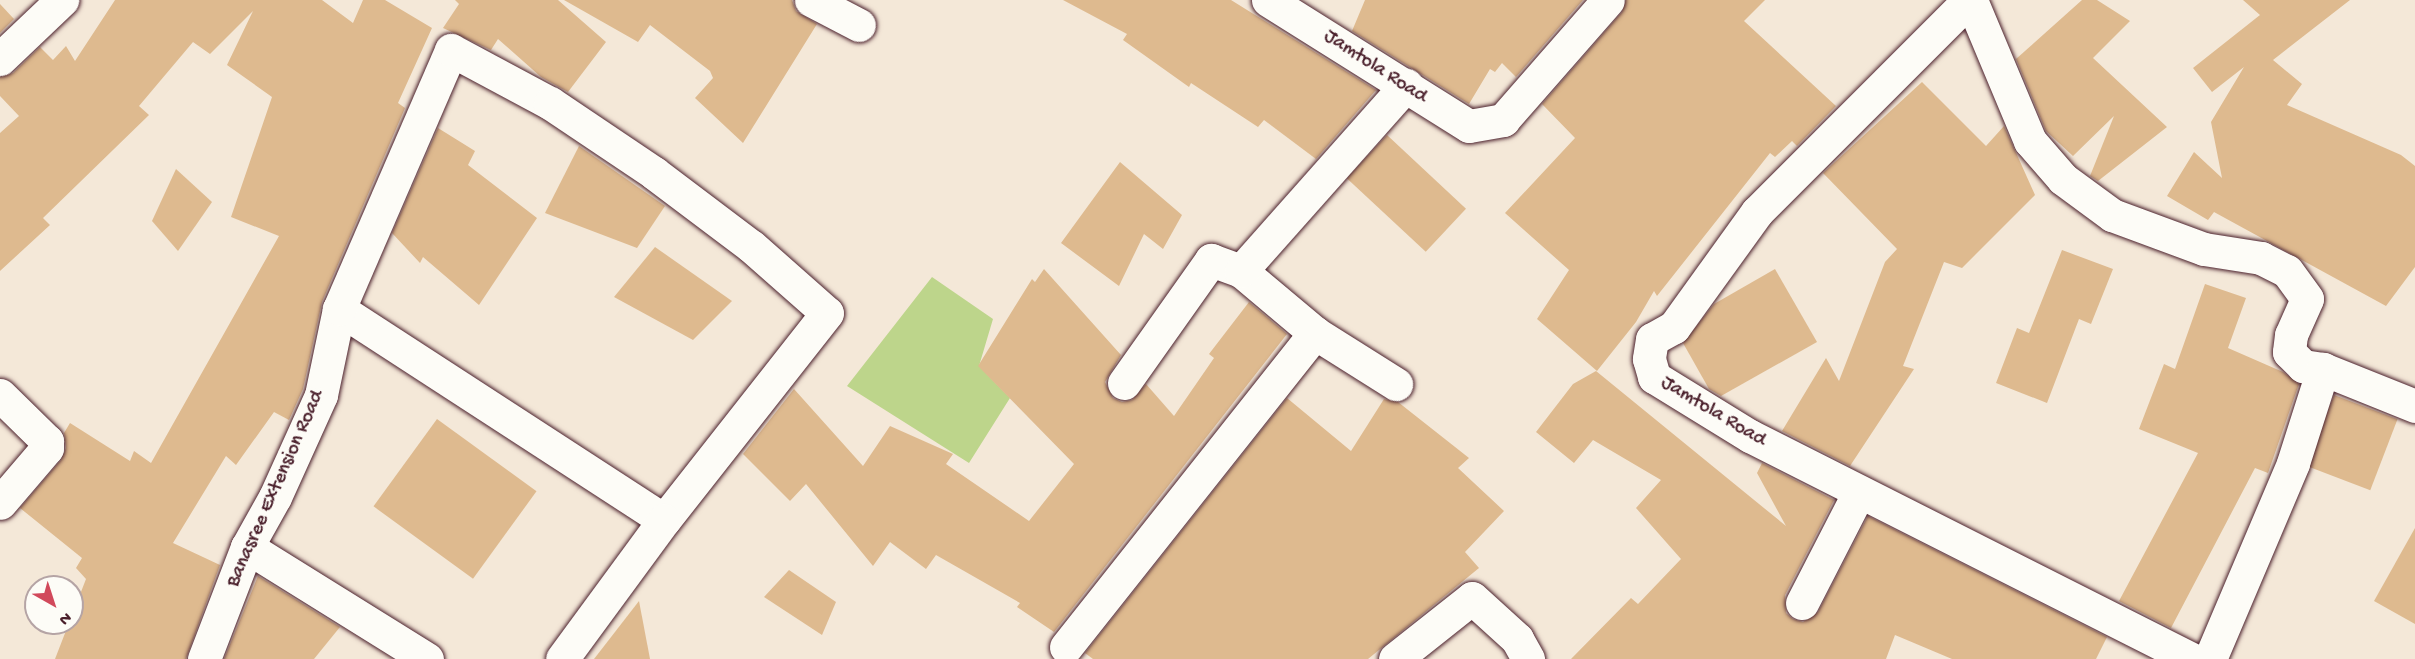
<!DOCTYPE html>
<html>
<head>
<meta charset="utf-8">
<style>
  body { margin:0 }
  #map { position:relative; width:2415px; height:659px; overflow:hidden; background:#f4e8d8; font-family:"Gochi Hand",sans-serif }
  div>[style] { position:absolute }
  .green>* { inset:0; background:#bdd58b }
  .building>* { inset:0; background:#deba8f; transform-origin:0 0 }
  .roads { filter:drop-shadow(0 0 2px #4a1f2b) drop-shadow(0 0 2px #4a1f2b) }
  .minor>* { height:33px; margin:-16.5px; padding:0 16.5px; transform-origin:16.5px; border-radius:16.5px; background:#fdfcf7 }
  span { translate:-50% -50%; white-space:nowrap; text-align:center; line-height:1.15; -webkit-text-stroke:6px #fdfcf7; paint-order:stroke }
  .street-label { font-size:20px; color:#4a1f2b }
  .north { position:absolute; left:24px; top:575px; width:60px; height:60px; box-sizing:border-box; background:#fdfcf7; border:2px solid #b5a4a5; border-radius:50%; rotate:141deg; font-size:16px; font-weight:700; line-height:24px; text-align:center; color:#4a1f2b }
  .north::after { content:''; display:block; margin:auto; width:21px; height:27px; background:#d1495b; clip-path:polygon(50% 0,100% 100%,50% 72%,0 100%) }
</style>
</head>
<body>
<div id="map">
  <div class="green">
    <i style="clip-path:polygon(932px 277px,993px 319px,979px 366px,1010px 398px,969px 463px,847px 386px)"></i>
  </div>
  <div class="building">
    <i style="clip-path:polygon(115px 0,322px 0,353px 23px,363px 0,385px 0,432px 28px,398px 103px,405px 108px,322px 302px,303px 389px,289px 420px,274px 412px,236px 465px,226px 456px,173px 543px,220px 565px,186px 659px,55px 659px,86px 579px,76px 568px,82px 558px,20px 508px,61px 460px,66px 448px,64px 433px,70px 423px,130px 461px,134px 451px,151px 463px,279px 236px,231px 217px,272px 97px,227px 65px,253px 11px,210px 54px,193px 42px,139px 106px,149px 115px,43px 218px,50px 225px,0 271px,0 133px,19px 116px,0 96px,0 77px,13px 73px,40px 47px,53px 60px,66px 46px,75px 61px)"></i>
    <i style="clip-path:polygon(455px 0,558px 0,606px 42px,568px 92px,541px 77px,498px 39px,491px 50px,443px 28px,459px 4px)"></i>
    <i style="clip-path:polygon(564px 0,792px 0,796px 11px,817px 24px,743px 143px,695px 98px,713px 78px,710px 71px,650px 25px,638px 42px)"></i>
    <i style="clip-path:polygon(1063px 0,1231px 0,1376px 90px,1316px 159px,1264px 120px,1258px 127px,1191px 83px,1189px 87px,1123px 40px,1127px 34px)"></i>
    <i style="clip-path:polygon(1365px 0,1583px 0,1516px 77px,1502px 63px,1495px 72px,1490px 69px,1469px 104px,1352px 31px)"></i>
    <i style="clip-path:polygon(1626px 0,1765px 0,1744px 21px,1836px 106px,1797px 146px,1792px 141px,1775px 157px,1770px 153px,1657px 296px,1654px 291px,1636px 322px,1597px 371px,1537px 319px,1569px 270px,1505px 213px,1575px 138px,1542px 104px,1622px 12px)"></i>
    <i style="clip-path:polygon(2082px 0,2097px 0,2130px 21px,2093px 58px,2167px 127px,2098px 181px,2090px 176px,2114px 116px,2073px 156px,2046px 131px,2016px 59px)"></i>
    <i style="clip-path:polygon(2243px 0,2350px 0,2273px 60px,2302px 84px,2287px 105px,2401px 155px,2415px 166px,2415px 267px,2386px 306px,2214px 212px,2208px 220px,2167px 196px,2194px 152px,2222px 178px,2211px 122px,2244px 67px,2212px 92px,2193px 68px,2260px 15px)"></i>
    <i style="clip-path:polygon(0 4px,14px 19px,0 33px)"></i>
    <i style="clip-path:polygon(1922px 82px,1986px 146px,2004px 126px,2035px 195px,1962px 268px,1944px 262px,1903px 366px,1914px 369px,1850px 466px,1782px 431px,1826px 358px,1839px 381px,1885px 262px,1897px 249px,1823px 173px)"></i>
    <i style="clip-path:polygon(438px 128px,475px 151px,468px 165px,537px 218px,479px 305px,423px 257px,420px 263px,392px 233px)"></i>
    <i style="left:1387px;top:135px;width:108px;height:59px;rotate:43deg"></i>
    <i style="clip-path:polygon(579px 146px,665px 206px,637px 248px,545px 213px)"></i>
    <i style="clip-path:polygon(1120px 162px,1182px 215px,1163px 249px,1144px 234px,1119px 286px,1061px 243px)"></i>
    <i style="clip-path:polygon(176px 169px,212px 202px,178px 251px,152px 221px)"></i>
    <i style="clip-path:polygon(655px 247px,732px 301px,693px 340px,614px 297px)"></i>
    <i style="clip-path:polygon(2062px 250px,2113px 269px,2091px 324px,2079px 319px,2047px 403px,1996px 383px,2017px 328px,2029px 333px)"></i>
    <i style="clip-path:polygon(1044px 269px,1121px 355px,1105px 382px,1113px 398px,1122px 402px,1132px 400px,1146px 384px,1174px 416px,1214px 358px,1209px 354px,1249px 302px,1287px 334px,1054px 632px,1017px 607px,1020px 603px,936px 555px,926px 569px,890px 542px,873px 566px,806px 484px,790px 501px,743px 454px,794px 389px,863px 466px,890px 426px,953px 454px,946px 464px,1029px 521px,1074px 464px,978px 366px,1032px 279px,1035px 282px)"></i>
    <i style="clip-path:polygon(1775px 269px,1817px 342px,1721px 396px,1709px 389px,1683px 343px,1714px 304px)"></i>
    <i style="clip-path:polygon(2205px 284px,2246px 298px,2228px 348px,2283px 372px,2299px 384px,2268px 473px,2255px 468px,2171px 628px,2119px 601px,2198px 453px,2139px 429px,2164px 364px,2175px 369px)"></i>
    <i style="clip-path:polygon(1596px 371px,1786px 526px,1757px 473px,1762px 463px,1834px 500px,1785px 595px,1786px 613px,1793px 619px,1803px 622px,1818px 612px,1868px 516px,2107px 637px,2096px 659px,1952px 659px,1895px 635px,1886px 659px,1571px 659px,1631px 598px,1638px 604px,1681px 559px,1636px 508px,1661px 480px,1593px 440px,1574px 463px,1536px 432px,1573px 384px)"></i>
    <i style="left:2334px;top:395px;width:68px;height:76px;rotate:21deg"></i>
    <i style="clip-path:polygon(1287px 398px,1351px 451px,1384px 399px,1398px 402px,1469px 458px,1458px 468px,1504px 511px,1465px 552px,1479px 568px,1368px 659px,1093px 659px,1085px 653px)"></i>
    <i style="left:437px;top:419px;width:123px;height:108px;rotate:36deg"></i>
    <i style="clip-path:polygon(2415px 528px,2415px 624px,2374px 601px)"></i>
    <i style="clip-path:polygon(789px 570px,836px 602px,822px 635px,764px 597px)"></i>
    <i style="clip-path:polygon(258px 576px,340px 627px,314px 659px,224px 659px)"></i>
    <i style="clip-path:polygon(639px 601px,650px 659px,594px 659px)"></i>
  </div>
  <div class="roads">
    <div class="minor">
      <i style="left:811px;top:0;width:54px;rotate:27.5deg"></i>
      <i style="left:1268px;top:0;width:237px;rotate:32.1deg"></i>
      <i style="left:1469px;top:126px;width:35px;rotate:-10deg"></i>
      <i style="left:1503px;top:120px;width:159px;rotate:-48.8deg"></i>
      <i style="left:1969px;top:0;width:300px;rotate:135deg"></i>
      <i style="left:1757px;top:212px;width:142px;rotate:125.8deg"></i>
      <i style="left:1674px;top:327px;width:25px;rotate:151deg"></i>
      <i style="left:1652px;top:339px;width:20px;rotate:99deg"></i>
      <i style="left:1649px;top:359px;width:19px;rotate:74deg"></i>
      <i style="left:1654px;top:377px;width:113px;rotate:31.6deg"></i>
      <i style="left:1750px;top:436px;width:494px;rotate:26.8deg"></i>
      <i style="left:1971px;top:0;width:153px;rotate:67.3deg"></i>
      <i style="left:2030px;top:141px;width:50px;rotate:49deg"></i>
      <i style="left:2063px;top:179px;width:61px;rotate:36.3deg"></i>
      <i style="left:2112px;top:215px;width:98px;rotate:20.3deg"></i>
      <i style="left:2204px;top:249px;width:58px;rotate:9deg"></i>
      <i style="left:2261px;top:258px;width:29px;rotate:27deg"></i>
      <i style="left:2287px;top:271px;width:34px;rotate:54deg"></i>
      <i style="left:2307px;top:299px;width:39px;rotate:114deg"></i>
      <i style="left:2291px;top:335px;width:17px;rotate:97deg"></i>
      <i style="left:2289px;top:352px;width:20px;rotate:45deg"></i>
      <i style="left:2303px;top:366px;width:20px;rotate:9deg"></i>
      <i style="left:2323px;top:369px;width:99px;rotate:21.9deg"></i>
      <i style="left:0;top:59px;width:86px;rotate:-43.6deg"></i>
      <i style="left:339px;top:309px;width:387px;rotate:33deg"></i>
      <i style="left:1315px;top:333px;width:96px;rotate:32.2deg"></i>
      <i style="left:1124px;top:383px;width:151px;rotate:-54.7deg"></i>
      <i style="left:1211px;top:260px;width:32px;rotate:20deg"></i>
      <i style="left:0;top:395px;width:66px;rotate:44.4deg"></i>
      <i style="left:47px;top:441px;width:7px;rotate:90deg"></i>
      <i style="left:47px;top:448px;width:72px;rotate:130.5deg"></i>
      <i style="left:247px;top:547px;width:212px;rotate:31.9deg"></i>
      <i style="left:1802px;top:603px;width:125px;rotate:-62.8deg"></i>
      <i style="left:1066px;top:647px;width:401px;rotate:-51.6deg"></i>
      <i style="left:1315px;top:333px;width:97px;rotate:-140deg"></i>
      <i style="left:1241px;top:271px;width:249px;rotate:-48.4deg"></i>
      <i style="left:204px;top:659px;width:120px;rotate:-69deg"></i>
      <i style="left:247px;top:547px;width:57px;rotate:-60.8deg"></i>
      <i style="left:275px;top:497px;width:112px;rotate:-65.7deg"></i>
      <i style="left:321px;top:395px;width:88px;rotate:-78.2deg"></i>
      <i style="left:339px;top:309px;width:282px;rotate:-66.6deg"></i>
      <i style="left:451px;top:50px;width:112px;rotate:28.2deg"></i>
      <i style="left:550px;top:103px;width:125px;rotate:33.9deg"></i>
      <i style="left:654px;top:173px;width:121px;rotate:37deg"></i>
      <i style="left:751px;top:246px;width:101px;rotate:41.4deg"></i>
      <i style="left:827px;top:313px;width:263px;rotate:128.2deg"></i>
      <i style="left:664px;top:520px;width:172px;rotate:126.3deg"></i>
      <i style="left:1395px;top:659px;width:98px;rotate:-38.4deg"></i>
      <i style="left:1472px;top:598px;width:61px;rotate:42.3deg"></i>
      <i style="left:1517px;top:639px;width:23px;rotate:61deg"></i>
      <i style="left:2210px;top:659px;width:213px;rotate:-67deg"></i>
      <i style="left:2293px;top:463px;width:99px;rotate:-72.3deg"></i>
    </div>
  </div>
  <div class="street-label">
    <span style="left:1375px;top:67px;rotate:33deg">Jamtola Road</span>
    <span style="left:1713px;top:412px;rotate:31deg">Jamtola Road</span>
    <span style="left:276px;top:489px;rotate:-66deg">Banasree Extension Road</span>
  </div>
  <div class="north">N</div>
</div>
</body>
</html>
